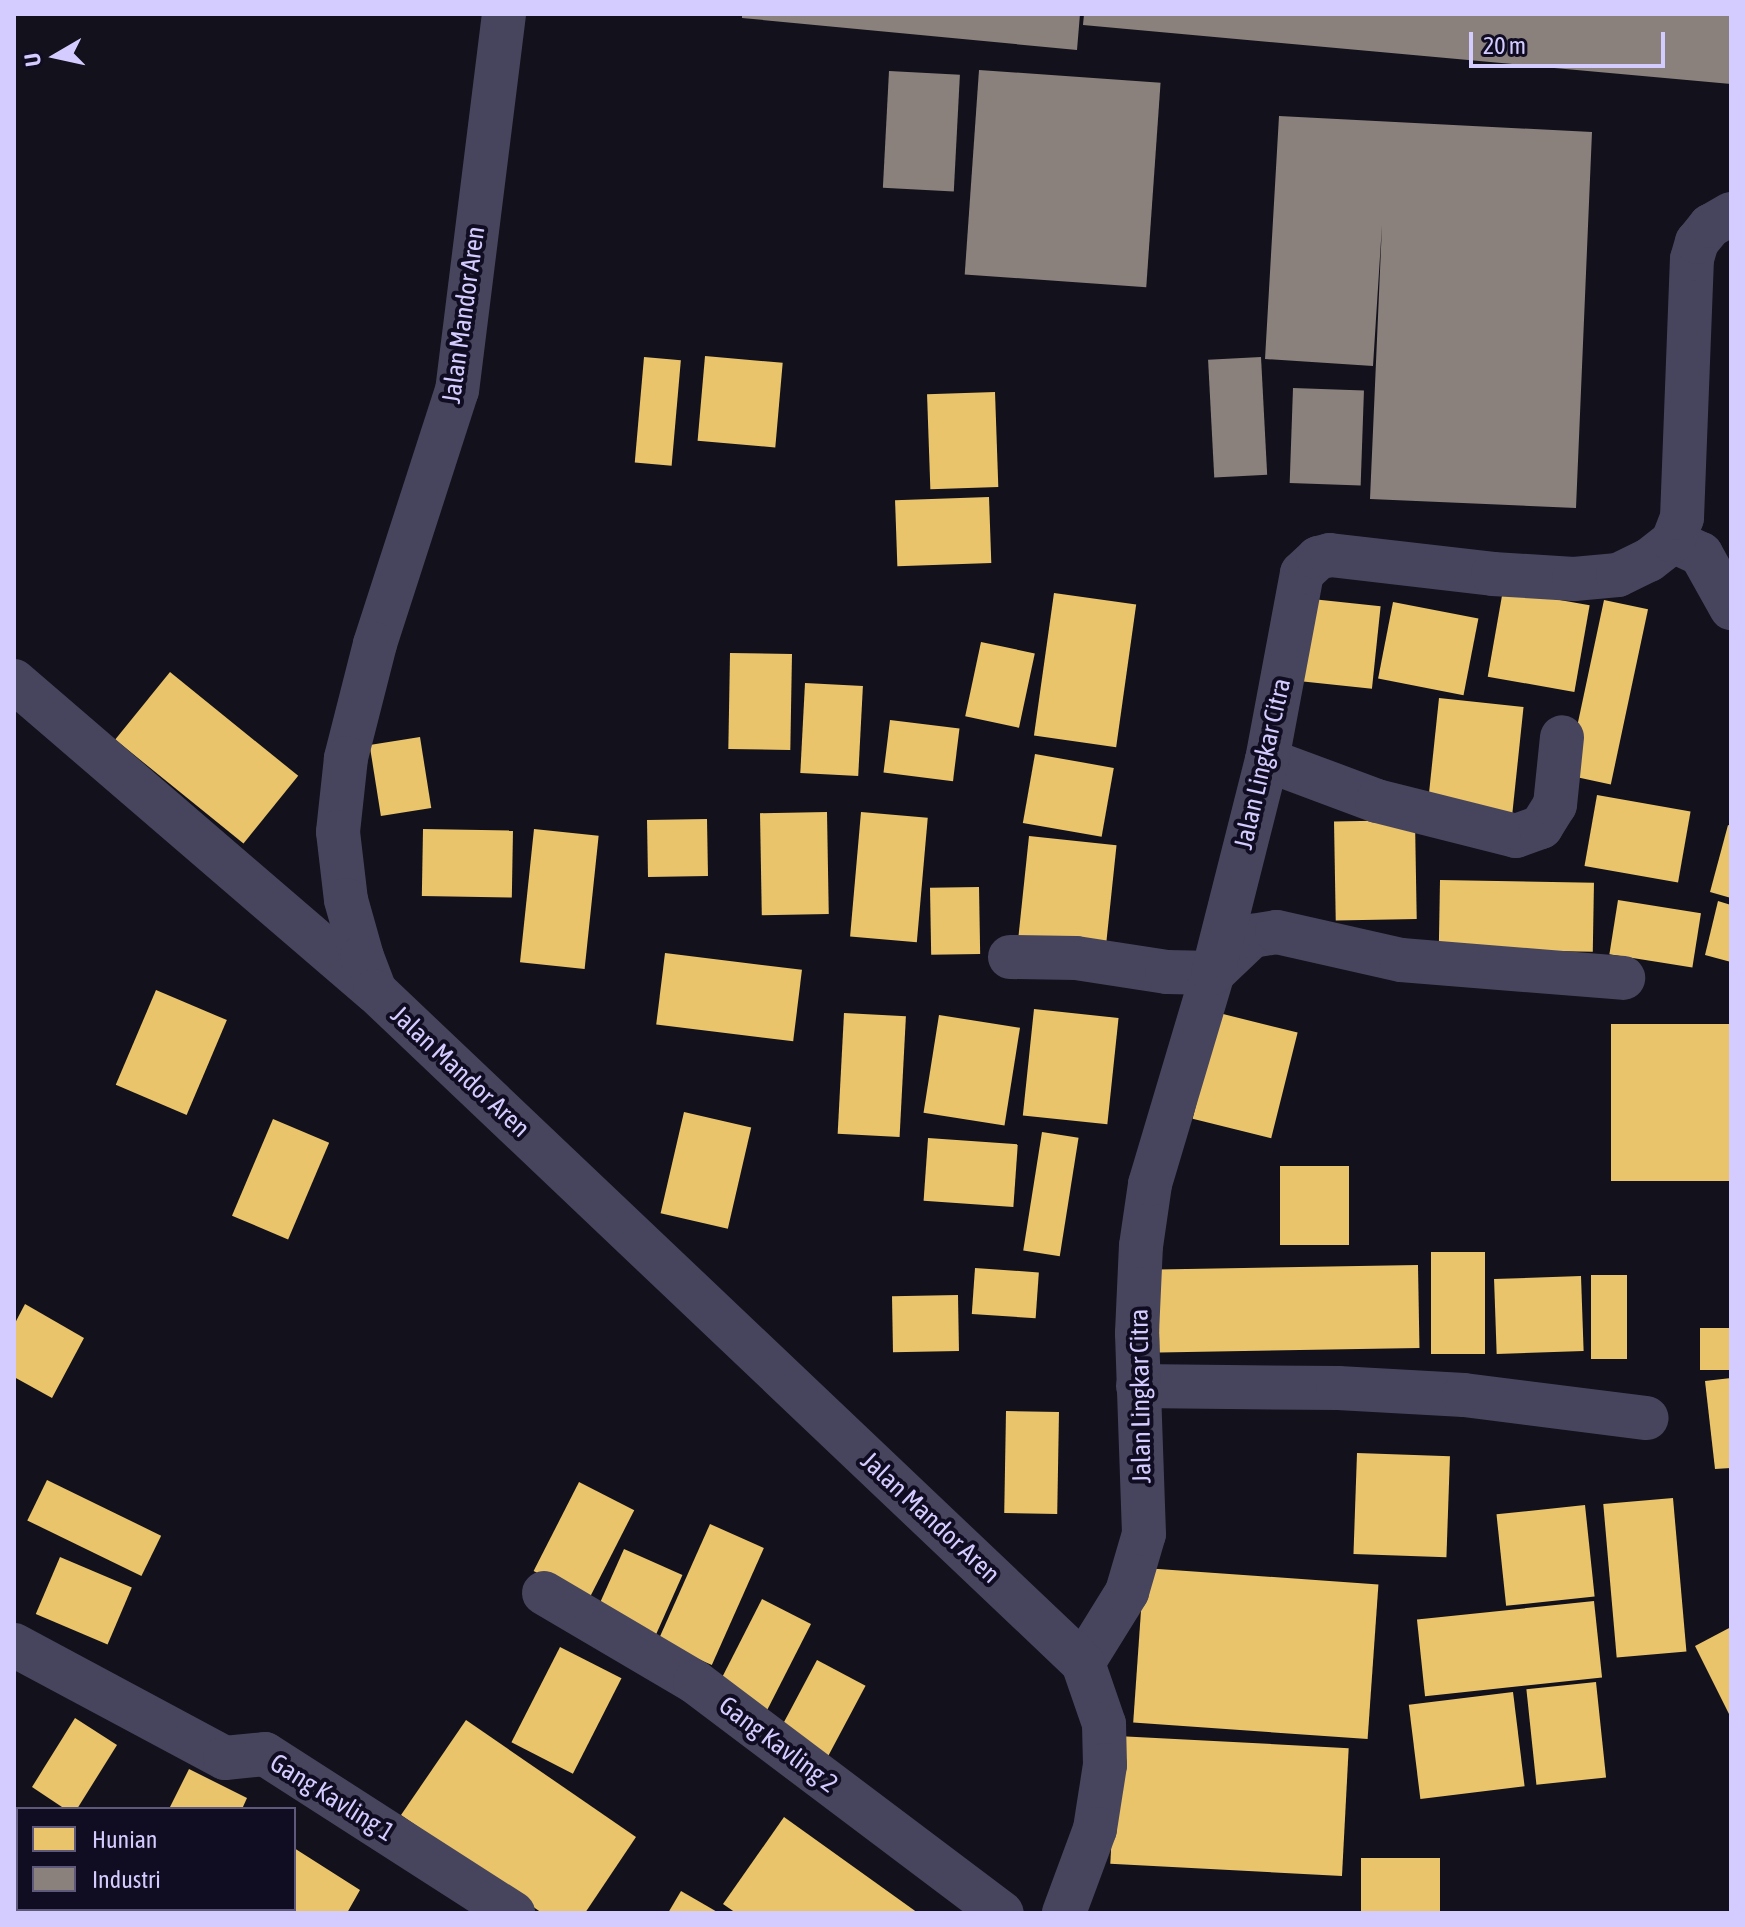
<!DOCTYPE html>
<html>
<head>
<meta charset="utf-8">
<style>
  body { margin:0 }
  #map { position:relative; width:1745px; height:1927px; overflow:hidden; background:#13111c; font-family:"Asap Condensed",sans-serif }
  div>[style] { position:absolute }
  .homes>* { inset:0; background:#e9c46a; transform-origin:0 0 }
  .industry>* { inset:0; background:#8a817c; transform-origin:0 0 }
  .minor>* { height:44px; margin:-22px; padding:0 22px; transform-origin:22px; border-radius:22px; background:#47455d }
  .tertiary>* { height:44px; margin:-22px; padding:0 22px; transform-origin:22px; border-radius:22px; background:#47455d }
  span { translate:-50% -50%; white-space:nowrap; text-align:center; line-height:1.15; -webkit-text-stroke:8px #100c21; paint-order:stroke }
  .street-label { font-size:26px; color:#d4ccff }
  .frame { position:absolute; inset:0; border:16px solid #d4ccff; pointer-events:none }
  .legend { position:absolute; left:16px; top:1807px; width:280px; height:104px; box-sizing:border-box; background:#100c21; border:2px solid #5e597a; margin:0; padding:10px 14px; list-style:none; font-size:24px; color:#d4ccff }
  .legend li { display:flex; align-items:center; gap:16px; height:40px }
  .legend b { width:40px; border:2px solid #5e597a }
  .north { position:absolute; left:16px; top:16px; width:80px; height:80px; -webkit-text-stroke:6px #100c21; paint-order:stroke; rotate:261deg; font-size:22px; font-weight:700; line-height:32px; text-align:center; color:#d4ccff }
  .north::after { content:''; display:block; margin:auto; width:28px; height:36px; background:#d4ccff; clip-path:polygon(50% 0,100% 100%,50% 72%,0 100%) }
  .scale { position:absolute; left:1469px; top:32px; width:196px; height:36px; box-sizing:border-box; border:4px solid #d4ccff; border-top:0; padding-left:10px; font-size:24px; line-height:28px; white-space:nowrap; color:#d4ccff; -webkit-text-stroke:6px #100c21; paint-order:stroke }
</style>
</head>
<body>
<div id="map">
  <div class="homes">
    <i style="left:705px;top:356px;width:78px;height:85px;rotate:5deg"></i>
    <i style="left:644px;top:357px;width:37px;height:106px;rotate:5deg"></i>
    <i style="left:995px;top:392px;width:95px;height:68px;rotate:88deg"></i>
    <i style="left:989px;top:497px;width:66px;height:94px;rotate:88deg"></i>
    <i style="left:1503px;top:590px;width:88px;height:88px;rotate:10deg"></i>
    <i style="left:1054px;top:593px;width:83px;height:144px;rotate:8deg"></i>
    <i style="left:1312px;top:599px;width:69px;height:83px;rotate:6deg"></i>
    <i style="left:1604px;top:600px;width:45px;height:179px;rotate:12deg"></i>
    <i style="left:1393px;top:602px;width:87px;height:78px;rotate:11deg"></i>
    <i style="left:981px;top:642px;width:55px;height:76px;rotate:12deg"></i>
    <i style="left:730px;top:653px;width:62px;height:96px;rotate:1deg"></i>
    <i style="left:170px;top:672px;width:165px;height:87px;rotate:39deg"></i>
    <i style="left:805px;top:683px;width:58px;height:90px;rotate:3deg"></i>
    <i style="left:1439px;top:698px;width:85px;height:109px;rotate:6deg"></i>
    <i style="left:890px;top:720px;width:70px;height:53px;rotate:7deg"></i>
    <i style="left:420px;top:737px;width:72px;height:51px;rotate:81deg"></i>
    <i style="left:1035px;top:754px;width:80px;height:70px;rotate:10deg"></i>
    <i style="left:1597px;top:795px;width:95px;height:72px;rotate:10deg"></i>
    <i style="left:827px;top:812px;width:102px;height:67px;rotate:89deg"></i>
    <i style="left:861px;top:812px;width:67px;height:125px;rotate:5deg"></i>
    <i style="left:707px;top:819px;width:57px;height:60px;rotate:89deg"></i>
    <i style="left:1415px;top:820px;width:99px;height:81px;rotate:89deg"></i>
    <i style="clip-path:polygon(1728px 825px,1731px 826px,1731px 898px,1710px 892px)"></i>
    <i style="left:423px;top:829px;width:90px;height:67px;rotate:1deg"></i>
    <i style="left:534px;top:829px;width:65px;height:134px;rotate:6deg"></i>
    <i style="left:1029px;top:836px;width:88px;height:103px;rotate:6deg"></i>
    <i style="left:1440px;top:880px;width:154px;height:69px;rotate:1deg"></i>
    <i style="left:979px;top:887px;width:67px;height:49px;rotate:89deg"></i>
    <i style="left:1618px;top:900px;width:84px;height:55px;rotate:9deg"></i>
    <i style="clip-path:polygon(1718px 901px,1731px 905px,1731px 962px,1705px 955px)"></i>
    <i style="left:665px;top:953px;width:138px;height:72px;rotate:7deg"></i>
    <i style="left:156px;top:990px;width:77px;height:103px;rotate:23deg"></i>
    <i style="left:1034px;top:1009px;width:85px;height:107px;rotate:6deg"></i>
    <i style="left:844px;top:1013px;width:62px;height:121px;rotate:3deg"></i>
    <i style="left:1219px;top:1013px;width:81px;height:109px;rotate:14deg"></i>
    <i style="left:939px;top:1015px;width:82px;height:99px;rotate:9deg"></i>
    <i style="left:1731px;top:1024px;width:157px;height:120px;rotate:90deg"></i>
    <i style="left:684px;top:1112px;width:69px;height:104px;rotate:13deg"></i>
    <i style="left:273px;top:1119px;width:61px;height:105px;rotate:23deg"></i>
    <i style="left:1042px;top:1132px;width:37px;height:120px;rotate:9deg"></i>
    <i style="left:928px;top:1138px;width:90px;height:63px;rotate:4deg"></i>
    <i style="left:1349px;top:1166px;width:79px;height:69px;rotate:90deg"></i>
    <i style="left:1431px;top:1252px;width:54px;height:102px"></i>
    <i style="left:1418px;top:1265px;width:83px;height:260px;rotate:89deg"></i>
    <i style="left:975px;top:1268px;width:64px;height:46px;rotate:4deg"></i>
    <i style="left:1591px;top:1275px;width:36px;height:84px"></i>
    <i style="left:1581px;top:1276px;width:75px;height:87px;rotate:88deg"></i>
    <i style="left:958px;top:1295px;width:56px;height:66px;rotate:89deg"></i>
    <i style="clip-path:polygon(25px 1304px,84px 1338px,52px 1398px,14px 1377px,14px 1325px)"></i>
    <i style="left:1731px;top:1328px;width:42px;height:31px;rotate:90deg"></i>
    <i style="clip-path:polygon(1731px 1378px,1731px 1468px,1715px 1469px,1705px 1381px)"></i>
    <i style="left:1006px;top:1411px;width:53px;height:102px;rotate:1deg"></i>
    <i style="left:1357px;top:1453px;width:93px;height:101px;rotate:2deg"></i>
    <i style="left:47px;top:1480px;width:127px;height:45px;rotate:26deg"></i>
    <i style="left:579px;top:1482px;width:62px;height:100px;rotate:27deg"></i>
    <i style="left:1673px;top:1498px;width:154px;height:70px;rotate:85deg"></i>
    <i style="left:1585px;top:1505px;width:92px;height:89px;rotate:84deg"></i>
    <i style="left:710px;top:1524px;width:59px;height:128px;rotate:24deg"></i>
    <i style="left:624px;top:1549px;width:64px;height:71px;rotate:24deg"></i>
    <i style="left:60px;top:1557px;width:78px;height:62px;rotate:23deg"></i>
    <i style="left:1144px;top:1568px;width:235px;height:155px;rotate:4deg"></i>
    <i style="left:762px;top:1599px;width:55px;height:101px;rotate:27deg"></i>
    <i style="left:1594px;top:1601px;width:77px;height:178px;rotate:84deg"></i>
    <i style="clip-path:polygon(1731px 1627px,1731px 1718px,1695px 1646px)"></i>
    <i style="left:560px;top:1647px;width:69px;height:107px;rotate:27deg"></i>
    <i style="left:817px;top:1660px;width:55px;height:79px;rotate:28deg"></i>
    <i style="left:1596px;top:1682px;width:96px;height:70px;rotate:84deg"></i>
    <i style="left:1513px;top:1692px;width:95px;height:105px;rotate:83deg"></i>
    <i style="clip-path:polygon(75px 1718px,117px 1745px,77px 1809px,65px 1809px,32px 1787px)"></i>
    <i style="clip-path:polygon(466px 1720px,636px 1837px,585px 1913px,542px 1913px,401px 1815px)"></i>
    <i style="left:1117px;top:1736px;width:232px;height:128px;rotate:3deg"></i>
    <i style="clip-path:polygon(189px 1769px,247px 1798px,242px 1809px,169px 1809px)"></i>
    <i style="clip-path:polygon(784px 1817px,918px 1913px,736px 1913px,723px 1904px)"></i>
    <i style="clip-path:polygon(294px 1848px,360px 1890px,347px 1913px,275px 1913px,268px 1909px,294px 1909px)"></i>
    <i style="left:1440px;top:1858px;width:55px;height:79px;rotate:90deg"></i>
    <i style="clip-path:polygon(681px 1891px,719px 1913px,668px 1913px)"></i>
  </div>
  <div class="industry">
    <i style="clip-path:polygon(742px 14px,1080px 14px,1077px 50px,742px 18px)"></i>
    <i style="clip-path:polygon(1084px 14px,1731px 14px,1731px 84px,1083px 25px)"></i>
    <i style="left:979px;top:70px;width:182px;height:205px;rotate:4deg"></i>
    <i style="left:889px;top:71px;width:71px;height:117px;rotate:3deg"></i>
    <i style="clip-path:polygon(1279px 116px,1592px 132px,1576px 508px,1370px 499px,1382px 225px,1373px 366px,1265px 359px)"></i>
    <i style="left:1261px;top:357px;width:118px;height:53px;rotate:87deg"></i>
    <i style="left:1293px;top:388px;width:71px;height:95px;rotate:2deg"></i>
  </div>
  <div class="minor">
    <i style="left:1673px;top:541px;width:31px;rotate:25deg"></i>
    <i style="left:1701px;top:554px;width:62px;rotate:60.9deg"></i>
    <i style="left:14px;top:681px;width:476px;rotate:40.7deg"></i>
    <i style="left:1267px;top:760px;width:117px;rotate:20.4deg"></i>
    <i style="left:1377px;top:801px;width:143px;rotate:14.1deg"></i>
    <i style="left:1516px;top:836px;width:27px;rotate:-20deg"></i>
    <i style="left:1541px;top:827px;width:26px;rotate:-58deg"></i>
    <i style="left:1555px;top:805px;width:68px;rotate:-84.1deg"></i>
    <i style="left:1010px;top:957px;width:66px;rotate:0.9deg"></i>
    <i style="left:1076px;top:958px;width:92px;rotate:8.7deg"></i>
    <i style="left:1167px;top:972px;width:46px;rotate:1.2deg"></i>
    <i style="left:1213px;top:973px;width:54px;rotate:-43.5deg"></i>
    <i style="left:1252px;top:936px;width:25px;rotate:-9deg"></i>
    <i style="left:1277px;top:932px;width:127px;rotate:12.7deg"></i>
    <i style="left:1401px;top:960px;width:223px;rotate:4.6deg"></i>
    <i style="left:1138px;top:1386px;width:200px;rotate:0.6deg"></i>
    <i style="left:1338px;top:1388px;width:126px;rotate:3.2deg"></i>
    <i style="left:1464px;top:1395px;width:184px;rotate:7.2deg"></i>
    <i style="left:544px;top:1593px;width:175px;rotate:30.5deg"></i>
    <i style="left:695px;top:1682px;width:384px;rotate:37deg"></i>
    <i style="left:14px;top:1645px;width:239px;rotate:28.2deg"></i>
    <i style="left:225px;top:1758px;width:40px;rotate:-5.7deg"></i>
    <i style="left:265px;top:1754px;width:295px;rotate:32.7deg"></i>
    <i style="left:1083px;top:1663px;width:84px;rotate:-58.2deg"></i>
    <i style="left:1127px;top:1592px;width:60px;rotate:-73.7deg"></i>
    <i style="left:1144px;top:1534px;width:201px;rotate:-92deg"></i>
    <i style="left:1137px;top:1333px;width:87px;rotate:-87.4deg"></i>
    <i style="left:1141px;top:1246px;width:63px;rotate:-81.7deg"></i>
    <i style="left:1150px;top:1184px;width:220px;rotate:-73.4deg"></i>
    <i style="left:1213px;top:973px;width:220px;rotate:-75.8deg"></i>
    <i style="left:1267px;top:760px;width:190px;rotate:-79.4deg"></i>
    <i style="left:1302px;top:573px;width:22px;rotate:-43deg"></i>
    <i style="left:1318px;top:558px;width:12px;rotate:-14deg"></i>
    <i style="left:1330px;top:555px;width:164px;rotate:6.6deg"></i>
    <i style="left:1493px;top:574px;width:81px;rotate:3.5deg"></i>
    <i style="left:1574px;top:579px;width:44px;rotate:-5.2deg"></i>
    <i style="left:1618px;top:575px;width:34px;rotate:-26deg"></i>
    <i style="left:1649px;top:560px;width:31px;rotate:-38deg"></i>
    <i style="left:1673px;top:541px;width:25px;rotate:-69deg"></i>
    <i style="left:1682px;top:518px;width:259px;rotate:-87.8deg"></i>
    <i style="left:1692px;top:259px;width:18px;rotate:-74deg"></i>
    <i style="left:1697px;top:242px;width:21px;rotate:-51deg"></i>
    <i style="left:1710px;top:226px;width:24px;rotate:-30deg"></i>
  </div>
  <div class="tertiary">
    <i style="left:504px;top:14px;width:379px;rotate:97.1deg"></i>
    <i style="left:457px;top:390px;width:267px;rotate:107.9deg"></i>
    <i style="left:375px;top:644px;width:118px;rotate:104.3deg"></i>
    <i style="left:346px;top:758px;width:74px;rotate:96.2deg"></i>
    <i style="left:338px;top:832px;width:68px;rotate:83.3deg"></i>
    <i style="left:346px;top:900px;width:59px;rotate:74.3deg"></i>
    <i style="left:362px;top:957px;width:36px;rotate:69deg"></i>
    <i style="left:375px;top:991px;width:976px;rotate:43.51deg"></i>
    <i style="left:1083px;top:1663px;width:65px;rotate:71deg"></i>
    <i style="left:1104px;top:1724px;width:41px;rotate:88.6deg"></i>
    <i style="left:1105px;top:1765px;width:65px;rotate:98.9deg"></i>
    <i style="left:1095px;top:1829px;width:90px;rotate:110.3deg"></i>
  </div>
  <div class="street-label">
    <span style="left:464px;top:315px;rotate:-82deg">Jalan Mandor Aren</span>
    <span style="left:1263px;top:764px;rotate:-77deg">Jalan Lingkar Citra</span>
    <span style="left:460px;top:1072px;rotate:43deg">Jalan Mandor Aren</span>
    <span style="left:1141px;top:1396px;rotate:-91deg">Jalan Lingkar Citra</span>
    <span style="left:930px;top:1518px;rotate:43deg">Jalan Mandor Aren</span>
    <span style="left:778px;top:1745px;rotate:37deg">Gang Kavling 2</span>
    <span style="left:332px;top:1798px;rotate:32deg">Gang Kavling 1</span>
  </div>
  <div class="frame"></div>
  <ul class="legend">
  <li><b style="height:22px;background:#e9c46a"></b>Hunian</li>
  <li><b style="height:22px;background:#8a817c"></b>Industri</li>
  </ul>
  <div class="north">U</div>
  <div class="scale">20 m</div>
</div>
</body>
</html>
